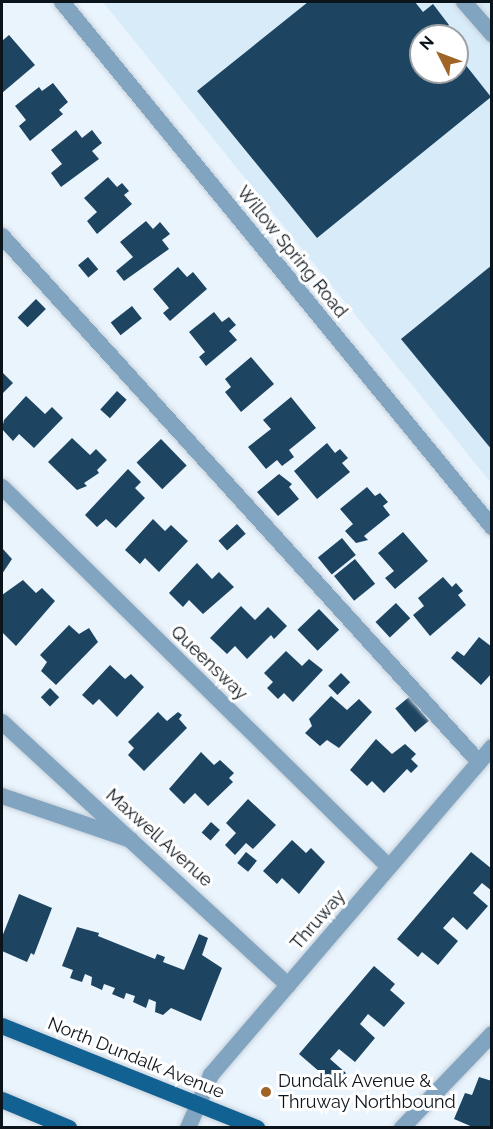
<!DOCTYPE html>
<html>
<head>
<meta charset="utf-8">
<style>
  body { margin:0 }
  #map { position:relative; width:493px; height:1129px; overflow:hidden; background:#eaf4fd; font-family:Raleway,sans-serif }
  div>[style] { position:absolute }
  .built>* { inset:0; background:#d8ebf9 }
  .building>* { inset:0; background:#1d4461; transform-origin:0 0 }
  .roads { filter:drop-shadow(0 0 2px #c6d0d9) drop-shadow(0 0 2px #c6d0d9) }
  .service>* { height:16px; margin:-8px; padding:0 8px; transform-origin:8px; border-radius:8px; background:#81a4c1 }
  .minor>* { height:16px; margin:-8px; padding:0 8px; transform-origin:8px; border-radius:8px; background:#81a4c1 }
  .tertiary>* { height:16px; margin:-8px; padding:0 8px; transform-origin:8px; border-radius:8px; background:#81a4c1 }
  .primary>* { height:16px; margin:-8px; padding:0 8px; transform-origin:8px; border-radius:8px; background:#126193 }
  .dots>* { width:16px; height:16px; translate:-50% -50%; box-sizing:border-box; border:3px solid #fff; border-radius:50% }
  span { translate:-50% -50%; white-space:nowrap; text-align:center; line-height:1.15; -webkit-text-stroke:6px #fff; paint-order:stroke }
  .street-label { font-size:18px; color:#0c141b }
  .poi-label { font-size:18px; color:#0c141b }
  .left { translate:0 -50%; text-align:left }
  .frame { position:absolute; inset:0; border:3px solid #0c141b; pointer-events:none }
  .north { position:absolute; left:409px; top:24px; width:60px; height:60px; box-sizing:border-box; background:#fff; border:2px solid #9ea1a4; border-radius:50%; rotate:312deg; font-size:16px; font-weight:700; line-height:24px; text-align:center; color:#0c141b }
  .north::after { content:''; display:block; margin:auto; width:21px; height:27px; background:#a06426; clip-path:polygon(50% 0,100% 100%,50% 72%,0 100%) }
</style>
</head>
<body>
<div id="map">
  <div class="built">
    <i style="clip-path:polygon(evenodd,103px 2px,491px 2px,491px 483px,103px 2px,421px 36px,457px 36px,457px 72px,421px 72px,421px 36px)"></i>
  </div>
  <div class="building">
    <i style="clip-path:polygon(308px 2px,415px 2px,423px 12px,433px 4px,449px 25px,440px 33px,442px 36px,421px 36px,421px 72px,457px 72px,457px 54px,491px 97px,317px 238px,197px 91px)"></i>
    <i style="clip-path:polygon(9px 35px,35px 65px,2px 93px,2px 41px)"></i>
    <i style="clip-path:polygon(53px 83px,68px 102px,59px 110px,63px 114px,30px 141px,19px 126px,26px 120px,15px 106px,39px 87px,42px 91px)"></i>
    <i style="clip-path:polygon(76px 130px,82px 138px,92px 130px,102px 143px,92px 151px,99px 159px,61px 187px,51px 173px,62px 164px,51px 150px)"></i>
    <i style="clip-path:polygon(108px 177px,117px 187px,122px 183px,129px 191px,124px 195px,132px 204px,97px 234px,87px 221px,97px 212px,84px 198px)"></i>
    <i style="clip-path:polygon(146px 221px,153px 229px,160px 222px,170px 234px,162px 240px,169px 249px,124px 281px,116px 271px,133px 257px,120px 242px)"></i>
    <i style="left:88px;top:257px;width:16px;height:13px;rotate:50deg"></i>
    <i style="clip-path:polygon(492px 265px,492px 450px,401px 339px)"></i>
    <i style="clip-path:polygon(178px 267px,187px 277px,193px 272px,207px 289px,170px 321px,163px 313px,169px 308px,153px 289px)"></i>
    <i style="left:36px;top:299px;width:14px;height:26px;rotate:45deg"></i>
    <i style="left:132px;top:306px;width:16px;height:27px;rotate:52deg"></i>
    <i style="clip-path:polygon(214px 312px,222px 322px,229px 317px,236px 325px,229px 331px,237px 340px,206px 366px,199px 357px,205px 352px,189px 332px)"></i>
    <i style="clip-path:polygon(251px 357px,274px 384px,241px 412px,225px 392px,231px 387px,225px 379px)"></i>
    <i style="clip-path:polygon(2px 372px,13px 383px,2px 394px)"></i>
    <i style="left:117px;top:391px;width:13px;height:25px;rotate:42deg"></i>
    <i style="clip-path:polygon(26px 396px,45px 414px,52px 407px,63px 418px,34px 448px,19px 434px,13px 441px,2px 429px,4px 420px)"></i>
    <i style="clip-path:polygon(291px 397px,316px 428px,289px 450px,294px 457px,282px 466px,277px 460px,266px 469px,248px 447px,271px 429px,263px 420px)"></i>
    <i style="clip-path:polygon(72px 438px,90px 455px,96px 449px,107px 460px,97px 470px,99px 473px,84px 483px,87px 486px,77px 490px,48px 462px)"></i>
    <i style="left:161px;top:439px;width:37px;height:34px;rotate:46deg"></i>
    <i style="clip-path:polygon(327px 443px,335px 453px,340px 449px,348px 458px,342px 463px,350px 472px,317px 499px,294px 471px)"></i>
    <i style="clip-path:polygon(128px 469px,141px 482px,135px 488px,145px 498px,116px 528px,106px 519px,97px 527px,85px 515px)"></i>
    <i style="clip-path:polygon(279px 474px,292px 484px,289px 487px,299px 499px,278px 516px,257px 492px)"></i>
    <i style="clip-path:polygon(367px 487px,375px 496px,380px 493px,388px 502px,383px 506px,390px 515px,364px 536px,368px 540px,356px 543px,345px 531px,353px 524px,340px 509px)"></i>
    <i style="clip-path:polygon(153px 519px,165px 531px,171px 525px,188px 541px,159px 572px,145px 558px,140px 564px,125px 550px)"></i>
    <i style="left:237px;top:524px;width:13px;height:25px;rotate:48deg"></i>
    <i style="clip-path:polygon(403px 532px,428px 561px,395px 589px,385px 578px,394px 571px,378px 553px)"></i>
    <i style="left:342px;top:538px;width:22px;height:31px;rotate:51deg"></i>
    <i style="clip-path:polygon(2px 548px,12px 559px,2px 574px)"></i>
    <i style="left:355px;top:559px;width:32px;height:27px;rotate:51deg"></i>
    <i style="clip-path:polygon(197px 563px,212px 579px,219px 572px,234px 587px,203px 614px,189px 600px,183px 607px,169px 593px)"></i>
    <i style="clip-path:polygon(443px 577px,452px 587px,456px 583px,463px 591px,458px 595px,466px 605px,430px 636px,413px 615px,424px 606px,418px 598px)"></i>
    <i style="clip-path:polygon(23px 580px,36px 593px,42px 588px,55px 601px,16px 646px,2px 632px,2px 595px)"></i>
    <i style="left:396px;top:603px;width:21px;height:28px;rotate:47deg"></i>
    <i style="clip-path:polygon(241px 606px,255px 620px,268px 607px,287px 626px,274px 639px,271px 635px,247px 659px,235px 646px,227px 654px,210px 638px)"></i>
    <i style="left:319px;top:609px;width:29px;height:30px;rotate:46deg"></i>
    <i style="clip-path:polygon(69px 625px,79px 634px,89px 628px,98px 642px,56px 685px,41px 671px,47px 662px,40px 655px)"></i>
    <i style="clip-path:polygon(479px 637px,492px 647px,492px 673px,481px 685px,451px 658px,457px 651px,464px 656px)"></i>
    <i style="clip-path:polygon(286px 651px,302px 666px,309px 659px,323px 670px,293px 702px,284px 693px,278px 699px,267px 688px,273px 682px,264px 673px)"></i>
    <i style="clip-path:polygon(110px 665px,125px 679px,131px 674px,144px 687px,117px 717px,99px 699px,93px 705px,82px 695px)"></i>
    <i style="left:341px;top:673px;width:13px;height:18px;rotate:45deg"></i>
    <i style="left:50px;top:688px;width:13px;height:13px;rotate:45deg"></i>
    <i style="clip-path:polygon(331px 696px,347px 710px,359px 699px,372px 712px,339px 748px,327px 740px,320px 746px,305px 733px,312px 726px,309px 719px)"></i>
    <i style="left:409px;top:697px;width:31px;height:18px;rotate:50deg"></i>
    <i style="clip-path:polygon(158px 712px,167px 721px,178px 712px,182px 715px,179px 719px,187px 728px,144px 771px,128px 755px,134px 748px,128px 742px)"></i>
    <i style="clip-path:polygon(376px 739px,392px 754px,405px 744px,416px 754px,411px 759px,418px 766px,411px 773px,407px 769px,384px 793px,372px 781px,367px 786px,350px 770px)"></i>
    <i style="clip-path:polygon(201px 752px,214px 765px,220px 760px,234px 773px,229px 778px,233px 782px,208px 806px,195px 793px,184px 804px,169px 789px)"></i>
    <i style="clip-path:polygon(248px 799px,276px 825px,253px 849px,246px 843px,235px 855px,225px 845px,236px 833px,226px 823px)"></i>
    <i style="left:211px;top:822px;width:12px;height:14px;rotate:42deg"></i>
    <i style="clip-path:polygon(292px 840px,306px 853px,311px 848px,325px 862px,299px 894px,282px 878px,277px 884px,263px 871px)"></i>
    <i style="left:246px;top:852px;width:14px;height:14px;rotate:39deg"></i>
    <i style="clip-path:polygon(471px 852px,492px 869px,492px 891px,482px 883px,473px 893px,488px 906px,467px 930px,453px 917px,443px 928px,458px 941px,438px 965px,422px 952px,418px 957px,397px 939px)"></i>
    <i style="clip-path:polygon(19px 894px,52px 908px,34px 955px,31px 953px,27px 962px,2px 951px,2px 937px)"></i>
    <i style="clip-path:polygon(77px 927px,99px 933px,98px 936px,155px 959px,157px 954px,165px 957px,163px 962px,184px 970px,199px 934px,208px 938px,202px 955px,222px 968px,201px 1021px,171px 1008px,163px 1015px,155px 1012px,156px 1002px,149px 999px,146px 1008px,133px 1002px,135px 996px,126px 993px,124px 999px,112px 994px,115px 988px,104px 984px,102px 990px,91px 985px,92px 977px,85px 974px,82px 982px,70px 978px,73px 970px,62px 966px)"></i>
    <i style="clip-path:polygon(374px 966px,395px 984px,390px 990px,405px 1003px,384px 1027px,368px 1014px,360px 1024px,375px 1038px,355px 1062px,339px 1049px,330px 1059px,346px 1073px,335px 1085px,299px 1054px)"></i>
    <i style="clip-path:polygon(479px 1077px,492px 1081px,492px 1128px,475px 1128px,454px 1119px,465px 1093px,472px 1095px)"></i>
  </div>
  <div class="roads">
    <div class="service">
      <i style="left:464px;top:2px;width:43px;rotate:48.8deg"></i>
      <i style="left:2px;top:236px;width:710px;rotate:47.8deg"></i>
      <i style="left:2px;top:796px;width:136px;rotate:18.8deg"></i>
      <i style="left:402px;top:1128px;width:130px;rotate:-46.2deg"></i>
    </div>
    <div class="minor">
      <i style="left:2px;top:487px;width:542px;rotate:44.48deg"></i>
      <i style="left:2px;top:722px;width:389px;rotate:42.6deg"></i>
      <i style="left:188px;top:1128px;width:58px;rotate:-66.5deg"></i>
      <i style="left:211px;top:1075px;width:432px;rotate:-49.4deg"></i>
    </div>
    <div class="tertiary">
      <i style="left:62px;top:2px;width:679px;rotate:50.68deg"></i>
    </div>
    <div class="primary">
      <i style="left:2px;top:1026px;width:275px;rotate:21.8deg"></i>
      <i style="left:2px;top:1100px;width:73px;rotate:22.7deg"></i>
    </div>
  </div>
  <div class="dots">
    <i style="left:266px;top:1092px;background:#a06426"></i>
  </div>
  <div class="street-label">
    <span style="left:292px;top:252px;rotate:51deg">Willow Spring Road</span>
    <span style="left:209px;top:663px;rotate:44deg">Queensway</span>
    <span style="left:159px;top:838px;rotate:42deg">Maxwell Avenue</span>
    <span style="left:318px;top:920px;rotate:-49deg">Thruway</span>
    <span style="left:136px;top:1058px;rotate:22deg">North Dundalk Avenue</span>
  </div>
  <div class="poi-label">
    <span class="left" style="left:278px;top:1092px">Dundalk Avenue &amp;<br>Thruway Northbound</span>
  </div>
  <div class="frame"></div>
  <div class="north">N</div>
</div>
</body>
</html>
